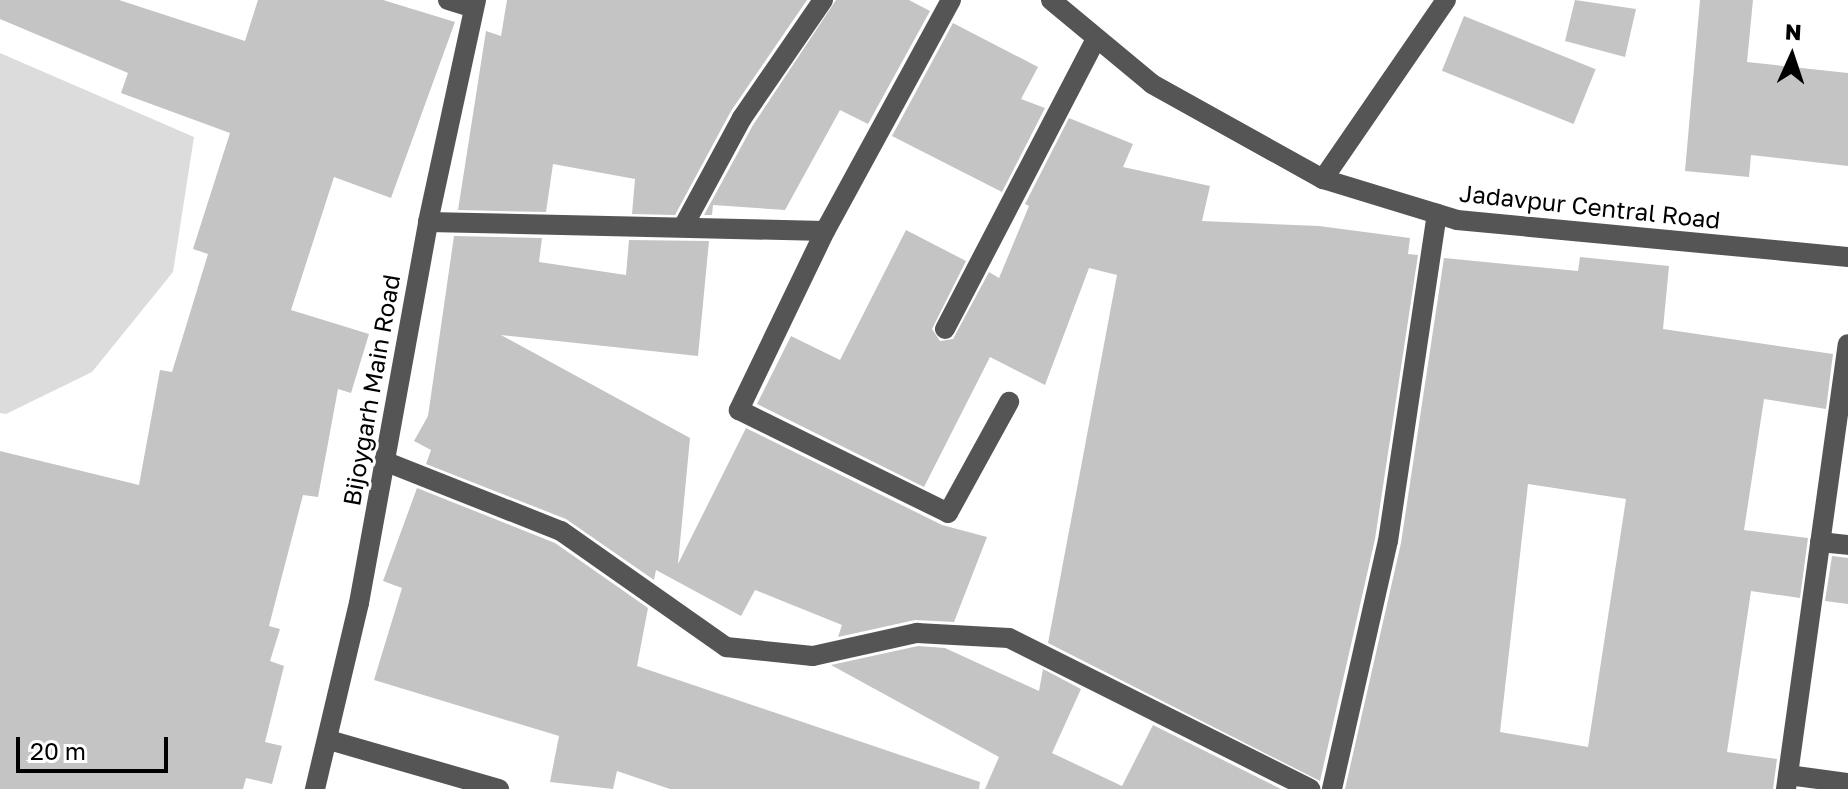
<!DOCTYPE html>
<html>
<head>
<meta charset="utf-8">
<style>
  body { margin:0 }
  #map { position:relative; width:1848px; height:789px; overflow:hidden; background:#fff; font-family:"Golos Text",sans-serif }
  div>[style] { position:absolute }
  .green>* { inset:0; background:#dcdcdc }
  .building>* { inset:0; background:#c4c4c4; transform-origin:0 0 }
  .minor>* { height:20px; margin:-10px; padding:0 10px; transform-origin:10px; border-radius:10px; background:#555 }
  span { translate:-50% -50%; white-space:nowrap; text-align:center; line-height:1.15; -webkit-text-stroke:6px #fff; paint-order:stroke }
  .street-label { font-size:24px; color:#000 }
  .north { position:absolute; left:1752px; top:16px; width:80px; height:80px; -webkit-text-stroke:6px #fff; paint-order:stroke; rotate:3deg; font-size:22px; font-weight:700; line-height:32px; text-align:center; color:#000 }
  .north::after { content:''; display:block; margin:auto; width:28px; height:36px; background:#000; clip-path:polygon(50% 0,100% 100%,50% 72%,0 100%) }
  .scale { position:absolute; left:16px; top:737px; width:152px; height:36px; box-sizing:border-box; border:4px solid #000; border-top:0; padding-left:10px; font-size:24px; line-height:28px; white-space:nowrap; color:#000; -webkit-text-stroke:6px #fff; paint-order:stroke }
</style>
</head>
<body>
<div id="map">
  <div class="green">
    <i style="clip-path:polygon(0 53px,194px 137px,173px 272px,92px 372px,6px 414px,0 413px)"></i>
  </div>
  <div class="building">
    <i style="clip-path:polygon(0 0,119px 0,245px 41px,258px 0,383px 0,455px 22px,391px 198px,334px 177px,291px 310px,369px 334px,351px 393px,338px 389px,318px 497px,303px 495px,269px 626px,280px 629px,270px 661px,284px 666px,265px 742px,282px 746px,272px 784px,246px 778px,243px 789px,0 789px,0 451px,139px 485px,160px 370px,172px 372px,208px 254px,193px 249px,230px 133px,121px 93px,128px 73px,0 19px)"></i>
    <i style="clip-path:polygon(507px 0,807px 0,731px 111px,675px 215px,632px 214px,635px 179px,553px 164px,546px 212px,458px 210px,486px 31px,501px 36px)"></i>
    <i style="clip-path:polygon(836px 0,909px 0,930px 11px,868px 124px,840px 110px,785px 210px,713px 205px,712px 215px,704px 215px,753px 125px)"></i>
    <i style="clip-path:polygon(1575px 0,1636px 9px,1625px 57px,1565px 41px)"></i>
    <i style="clip-path:polygon(1700px 0,1753px 0,1747px 62px,1848px 73px,1848px 166px,1751px 155px,1749px 177px,1685px 171px)"></i>
    <i style="left:1464px;top:16px;width:142px;height:59px;rotate:22deg"></i>
    <i style="clip-path:polygon(953px 23px,1038px 67px,1021px 99px,1045px 108px,1002px 192px,892px 136px)"></i>
    <i style="clip-path:polygon(1069px 118px,1133px 144px,1123px 167px,1210px 186px,1202px 221px,1319px 226px,1410px 238px,1408px 254px,1418px 255px,1375px 539px,1320px 781px,1048px 643px,1117px 275px,1089px 268px,1045px 385px,990px 357px,924px 487px,757px 404px,791px 336px,840px 360px,906px 230px,966px 261px,932px 329px,940px 341px,953px 339px,989px 272px,999px 278px,1029px 206px,1025px 204px)"></i>
    <i style="clip-path:polygon(454px 236px,542px 238px,539px 262px,626px 275px,629px 240px,709px 241px,698px 356px,501px 335px,690px 438px,678px 564px,746px 428px,942px 525px,987px 537px,954px 622px,915px 620px,838px 637px,842px 625px,755px 590px,741px 616px,656px 570px,654px 580px,566px 519px,426px 464px,431px 450px,414px 441px,428px 416px)"></i>
    <i style="clip-path:polygon(evenodd,1580px 257px,1669px 266px,1663px 329px,1833px 354px,1826px 409px,1764px 399px,1744px 530px,1808px 538px,1800px 598px,1751px 591px,1727px 752px,1777px 759px,1773px 789px,1345px 789px,1401px 543px,1444px 258px,1578px 271px,1580px 257px,1528px 484px,1626px 499px,1588px 747px,1500px 732px,1528px 484px)"></i>
    <i style="clip-path:polygon(417px 488px,555px 543px,648px 608px,637px 666px,980px 782px,979px 789px,670px 789px,617px 771px,613px 789px,550px 782px,559px 736px,374px 680px,402px 588px,383px 581px)"></i>
    <i style="clip-path:polygon(1832px 556px,1848px 558px,1848px 604px,1825px 601px)"></i>
    <i style="clip-path:polygon(918px 646px,945px 648px,1039px 691px,1043px 669px,1081px 689px,1052px 753px,1122px 786px,1153px 725px,1281px 789px,985px 789px,999px 757px,831px 665px)"></i>
  </div>
  <div class="minor">
    <i style="left:448px;top:0;width:27px;rotate:17deg"></i>
    <i style="left:951px;top:0;width:263px;rotate:118.6deg"></i>
    <i style="left:825px;top:231px;width:199px;rotate:115.7deg"></i>
    <i style="left:739px;top:410px;width:233px;rotate:26.2deg"></i>
    <i style="left:948px;top:513px;width:127px;rotate:-61.2deg"></i>
    <i style="left:1051px;top:0;width:131px;rotate:39.7deg"></i>
    <i style="left:1152px;top:84px;width:196px;rotate:29.1deg"></i>
    <i style="left:1323px;top:179px;width:140px;rotate:17deg"></i>
    <i style="left:1457px;top:220px;width:393px;rotate:5.4deg"></i>
    <i style="left:1323px;top:179px;width:217px;rotate:-55.5deg"></i>
    <i style="left:428px;top:222px;width:397px;rotate:1.3deg"></i>
    <i style="left:683px;top:227px;width:124px;rotate:-61.6deg"></i>
    <i style="left:742px;top:118px;width:143px;rotate:-55.5deg"></i>
    <i style="left:945px;top:329px;width:327px;rotate:-62.5deg"></i>
    <i style="left:384px;top:461px;width:190px;rotate:21.6deg"></i>
    <i style="left:561px;top:531px;width:202px;rotate:35.1deg"></i>
    <i style="left:726px;top:647px;width:87px;rotate:5.9deg"></i>
    <i style="left:813px;top:656px;width:107px;rotate:-12.5deg"></i>
    <i style="left:917px;top:633px;width:92px;rotate:3.1deg"></i>
    <i style="left:1009px;top:638px;width:337px;rotate:26.6deg"></i>
    <i style="left:1820px;top:542px;width:28px;rotate:6deg"></i>
    <i style="left:329px;top:740px;width:177px;rotate:16.1deg"></i>
    <i style="left:1788px;top:775px;width:61px;rotate:7.6deg"></i>
    <i style="left:315px;top:789px;width:191px;rotate:-76.7deg"></i>
    <i style="left:359px;top:603px;width:387px;rotate:-79.7deg"></i>
    <i style="left:428px;top:222px;width:227px;rotate:-77.8deg"></i>
    <i style="left:1332px;top:789px;width:254px;rotate:-77.3deg"></i>
    <i style="left:1388px;top:541px;width:331px;rotate:-81.5deg"></i>
    <i style="left:1786px;top:789px;width:449px;rotate:-82.1deg"></i>
  </div>
  <div class="street-label">
    <span style="left:1590px;top:206px;rotate:6deg">Jadavpur Central Road</span>
    <span style="left:371px;top:390px;rotate:-80deg">Bijoygarh Main Road</span>
  </div>
  <div class="north">N</div>
  <div class="scale">20 m</div>
</div>
</body>
</html>
